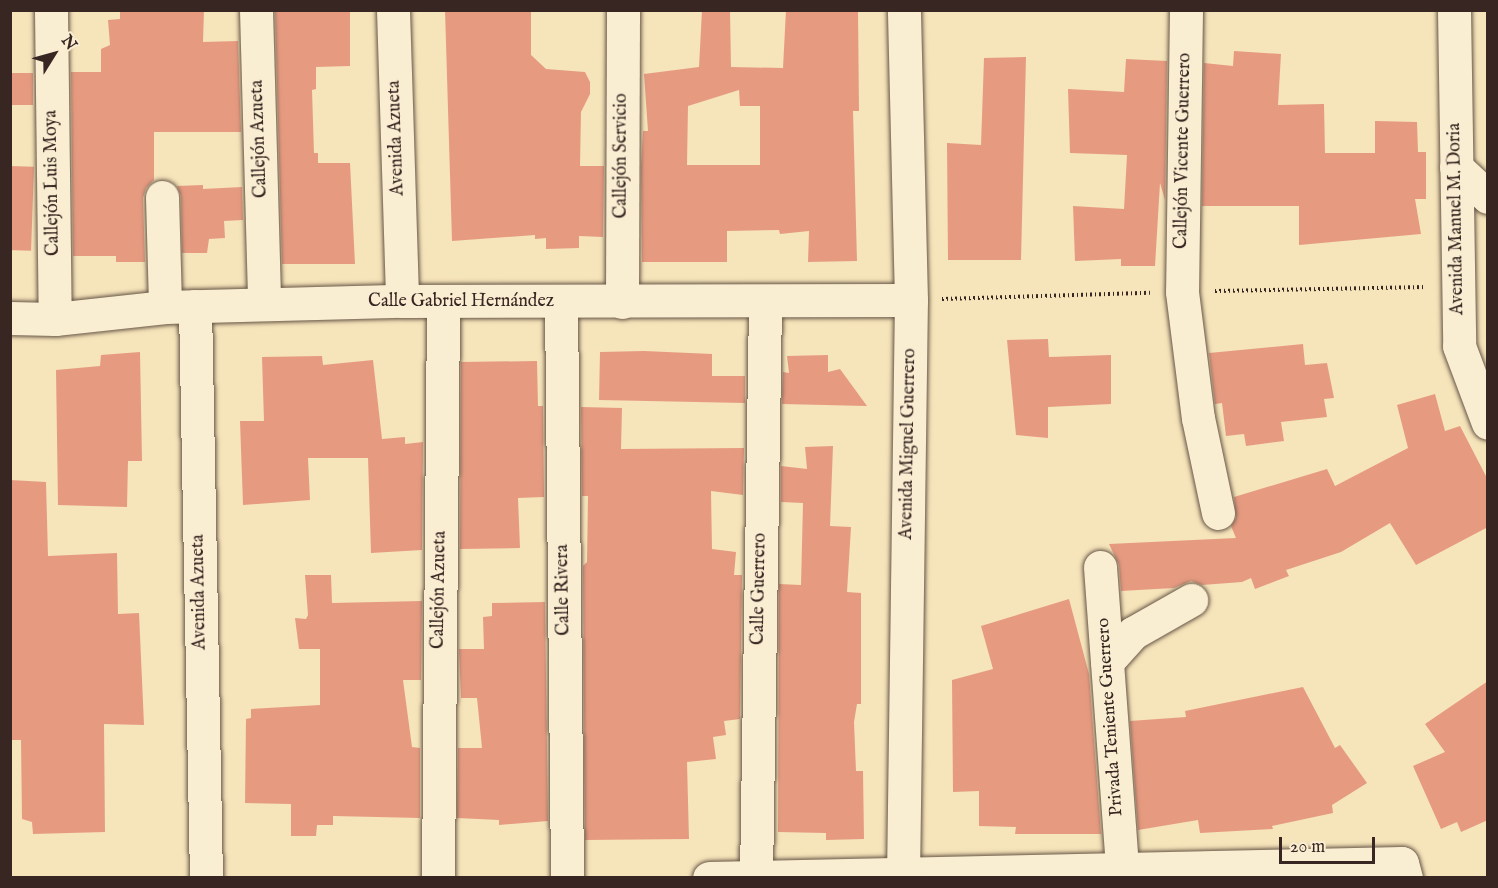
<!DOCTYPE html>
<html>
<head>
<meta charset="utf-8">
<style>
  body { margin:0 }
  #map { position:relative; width:1498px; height:888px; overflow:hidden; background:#f6e4ba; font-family:"IM FELL English",serif }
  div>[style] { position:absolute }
  .building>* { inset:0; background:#e69b81; transform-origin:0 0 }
  .path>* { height:4px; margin-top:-2px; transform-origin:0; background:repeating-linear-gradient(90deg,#372621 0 1.5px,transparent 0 4.5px) }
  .roads { filter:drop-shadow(0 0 2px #675647) drop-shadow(0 0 2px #675647) }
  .minor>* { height:33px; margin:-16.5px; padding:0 16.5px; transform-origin:16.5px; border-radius:16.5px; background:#f9edd2 }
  span { translate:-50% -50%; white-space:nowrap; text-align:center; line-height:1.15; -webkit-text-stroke:4.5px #f9edd2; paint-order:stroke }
  .street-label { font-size:18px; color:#372621 }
  .frame { position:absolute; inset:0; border:12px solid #372621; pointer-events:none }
  .north { position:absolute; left:24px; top:24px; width:60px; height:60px; -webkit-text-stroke:4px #f9edd2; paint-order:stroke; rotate:53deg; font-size:16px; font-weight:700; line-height:24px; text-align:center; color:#372621 }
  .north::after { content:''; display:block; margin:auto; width:21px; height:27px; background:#372621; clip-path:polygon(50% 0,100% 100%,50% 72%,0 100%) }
  .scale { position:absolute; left:1279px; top:837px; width:96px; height:27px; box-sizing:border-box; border:3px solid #372621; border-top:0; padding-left:8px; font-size:18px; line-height:21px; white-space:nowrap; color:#372621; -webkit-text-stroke:4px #f9edd2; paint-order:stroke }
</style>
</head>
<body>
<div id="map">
  <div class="building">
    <i style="clip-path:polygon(120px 10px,204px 10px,203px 42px,238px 41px,241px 132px,154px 132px,154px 180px,146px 188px,143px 198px,145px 262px,116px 262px,116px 256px,73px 256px,71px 72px,101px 72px,101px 49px,110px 45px,108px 20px,120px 19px)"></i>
    <i style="clip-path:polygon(275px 10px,350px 10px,350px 66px,316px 67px,316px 89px,312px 90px,314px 153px,318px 153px,318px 163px,350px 163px,355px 264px,282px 264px)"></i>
    <i style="clip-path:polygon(445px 10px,531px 10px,531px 55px,546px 69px,585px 72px,590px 82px,590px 94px,581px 112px,580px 166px,604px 166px,603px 237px,579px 236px,579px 248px,546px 249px,546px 238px,535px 239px,535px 235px,452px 241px)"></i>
    <i style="clip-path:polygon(evenodd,702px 10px,730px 10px,731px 67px,783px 68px,786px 10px,858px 10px,859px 111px,853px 111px,857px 261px,808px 262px,809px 231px,780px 234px,779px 230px,727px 231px,727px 262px,642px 262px,641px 167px,643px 131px,648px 131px,644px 74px,699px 67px,702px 10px,739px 90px,740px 106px,760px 106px,760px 165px,687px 165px,688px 106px,739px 90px)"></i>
    <i style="clip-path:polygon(1234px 51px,1281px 54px,1278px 105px,1324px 104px,1325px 153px,1375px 153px,1375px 121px,1417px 122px,1418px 152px,1426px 152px,1426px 199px,1415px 199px,1421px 234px,1299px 245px,1299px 206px,1202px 206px,1204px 63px,1233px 66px)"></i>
    <i style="clip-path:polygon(1026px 57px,1021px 260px,948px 260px,947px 143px,981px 145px,984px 58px)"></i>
    <i style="clip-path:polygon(1126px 59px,1167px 61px,1165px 200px,1160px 183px,1155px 266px,1121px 266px,1121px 259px,1075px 261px,1073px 206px,1124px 209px,1127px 155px,1070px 153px,1068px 89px,1124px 92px)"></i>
    <i style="left:10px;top:73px;width:23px;height:32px"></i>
    <i style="left:10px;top:166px;width:24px;height:84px;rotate:2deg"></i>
    <i style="clip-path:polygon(203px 185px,203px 189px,242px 187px,243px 220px,224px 221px,225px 238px,209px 239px,207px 253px,182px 253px,181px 196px,177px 186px)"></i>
    <i style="clip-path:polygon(1048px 339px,1049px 357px,1111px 355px,1111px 404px,1048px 407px,1048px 438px,1016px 435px,1007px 340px)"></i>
    <i style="clip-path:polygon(1303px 344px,1305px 365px,1327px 363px,1334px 398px,1324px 399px,1327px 417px,1281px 422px,1284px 441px,1246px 446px,1244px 434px,1226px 436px,1222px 403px,1215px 404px,1209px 353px)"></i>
    <i style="clip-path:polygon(644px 351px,712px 354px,712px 376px,745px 376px,745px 403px,599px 400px,600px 352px)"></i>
    <i style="clip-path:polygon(140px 352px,142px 461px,128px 461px,127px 507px,58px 505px,56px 370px,100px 366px,101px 355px)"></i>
    <i style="clip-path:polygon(828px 355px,828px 372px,840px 369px,867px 406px,782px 404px,783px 372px,789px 373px,787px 356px)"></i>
    <i style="clip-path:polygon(322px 356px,323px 365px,373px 360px,382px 439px,405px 437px,405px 444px,423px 442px,422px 550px,371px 553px,368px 458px,308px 458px,310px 500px,243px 505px,240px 421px,264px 421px,262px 357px)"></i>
    <i style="clip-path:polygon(537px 361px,538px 406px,543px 406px,544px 497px,518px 498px,520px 548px,460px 549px,461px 362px)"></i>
    <i style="clip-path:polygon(1435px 394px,1445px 431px,1460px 426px,1488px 480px,1488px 527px,1416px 565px,1390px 523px,1341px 552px,1286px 570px,1289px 576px,1255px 589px,1251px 578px,1242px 582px,1202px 585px,1191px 581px,1174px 588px,1121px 591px,1119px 565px,1109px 544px,1236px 538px,1231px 526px,1236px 518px,1234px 497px,1327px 469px,1335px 486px,1408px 448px,1397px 405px)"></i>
    <i style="clip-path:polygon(581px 407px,622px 408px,621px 449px,744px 448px,743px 495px,711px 491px,712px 549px,736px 552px,734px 575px,742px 575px,740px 719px,724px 721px,726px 735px,713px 737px,716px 759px,687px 762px,689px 839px,585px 840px,583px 566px,587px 562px,588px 496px,582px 496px)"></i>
    <i style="clip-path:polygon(833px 446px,830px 526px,851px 527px,847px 592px,861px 593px,861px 704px,857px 704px,854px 722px,856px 771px,863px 771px,864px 839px,826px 840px,826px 833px,778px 832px,779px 584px,801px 585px,803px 503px,781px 502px,781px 466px,807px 469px,805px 447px)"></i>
    <i style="clip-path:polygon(10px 480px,46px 482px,48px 556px,117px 553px,118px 614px,139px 613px,144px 725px,104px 724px,105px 832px,33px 834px,32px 822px,22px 819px,21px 740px,10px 740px)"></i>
    <i style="clip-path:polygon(305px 575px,331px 575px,332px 603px,422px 601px,421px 680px,403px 680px,412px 747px,420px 748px,420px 818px,333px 816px,333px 825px,317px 825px,316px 836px,291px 836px,291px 804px,245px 803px,246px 719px,251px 718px,251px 709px,320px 705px,320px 649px,299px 649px,295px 618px,306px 619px,308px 615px)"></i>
    <i style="clip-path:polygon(1069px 599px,1089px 674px,1101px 834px,1015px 834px,1016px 827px,979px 826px,979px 791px,953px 792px,952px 680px,993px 669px,981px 626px)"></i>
    <i style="clip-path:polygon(545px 602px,548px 821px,499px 825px,499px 820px,457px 818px,458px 748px,482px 748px,477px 698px,461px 698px,459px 649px,484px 649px,483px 617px,492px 616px,492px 603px)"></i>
    <i style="clip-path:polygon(1488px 681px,1488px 820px,1461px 832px,1457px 822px,1441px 829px,1413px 766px,1445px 752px,1425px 724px)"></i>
    <i style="clip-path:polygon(1303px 687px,1335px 748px,1340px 745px,1367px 783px,1332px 805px,1333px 813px,1272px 826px,1273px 829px,1200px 833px,1198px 820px,1138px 830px,1130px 721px,1186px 717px,1185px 711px)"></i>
  </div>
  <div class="path">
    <i style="left:1215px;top:291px;width:211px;rotate:-1.1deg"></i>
    <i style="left:942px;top:299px;width:208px;rotate:-1.7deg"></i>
  </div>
  <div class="roads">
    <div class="minor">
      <i style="left:51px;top:10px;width:309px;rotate:89.3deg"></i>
      <i style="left:256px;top:10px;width:294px;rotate:88.4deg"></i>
      <i style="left:393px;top:10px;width:291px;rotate:88.2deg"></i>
      <i style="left:1186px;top:10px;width:282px;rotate:90.8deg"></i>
      <i style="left:1182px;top:292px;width:127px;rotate:82.8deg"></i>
      <i style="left:1198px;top:418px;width:97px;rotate:78.1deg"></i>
      <i style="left:1454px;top:10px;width:336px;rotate:89.1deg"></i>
      <i style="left:1459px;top:346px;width:82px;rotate:69.4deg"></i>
      <i style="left:1456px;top:167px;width:44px;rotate:43.2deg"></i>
      <i style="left:162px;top:197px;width:110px;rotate:88.4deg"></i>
      <i style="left:561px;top:302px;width:576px;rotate:89.4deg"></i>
      <i style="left:622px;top:302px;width:292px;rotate:-89.8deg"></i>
      <i style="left:195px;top:306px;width:572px;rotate:88.9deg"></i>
      <i style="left:10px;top:318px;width:45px;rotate:1.3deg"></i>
      <i style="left:55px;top:319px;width:111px;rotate:-6.2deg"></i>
      <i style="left:165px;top:307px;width:237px;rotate:-1.5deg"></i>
      <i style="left:402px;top:301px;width:509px;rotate:-0.11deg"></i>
      <i style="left:1100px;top:567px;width:302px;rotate:85.8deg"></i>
      <i style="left:1107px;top:662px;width:39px;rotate:-48deg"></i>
      <i style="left:1133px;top:633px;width:67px;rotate:-29.6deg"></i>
      <i style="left:756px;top:877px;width:575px;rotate:-89.1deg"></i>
      <i style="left:438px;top:878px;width:575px;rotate:-89.5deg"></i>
      <i style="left:709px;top:878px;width:693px;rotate:-1.24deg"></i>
      <i style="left:1402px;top:863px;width:16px;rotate:75deg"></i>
      <i style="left:903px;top:878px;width:578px;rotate:-89.21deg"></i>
      <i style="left:911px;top:300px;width:290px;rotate:-91.4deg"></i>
    </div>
  </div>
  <div class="street-label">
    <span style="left:397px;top:138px;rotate:-92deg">Avenida Azueta</span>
    <span style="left:260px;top:139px;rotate:-92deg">Callejón Azueta</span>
    <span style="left:1184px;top:151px;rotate:-89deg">Callejón Vicente Guerrero</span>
    <span style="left:622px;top:156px;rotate:-90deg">Callejón Servicio</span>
    <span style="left:53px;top:183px;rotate:-91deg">Callejón Luis Moya</span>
    <span style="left:1457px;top:219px;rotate:-91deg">Avenida Manuel M. Doria</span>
    <span style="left:461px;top:302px">Calle Gabriel Hernández</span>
    <span style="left:909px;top:444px;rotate:-89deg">Avenida Miguel Guerrero</span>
    <span style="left:760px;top:589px;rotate:-89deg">Calle Guerrero</span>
    <span style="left:440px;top:590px;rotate:-89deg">Callejón Azueta</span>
    <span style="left:564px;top:590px;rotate:-91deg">Calle Rivera</span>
    <span style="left:200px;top:592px;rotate:-91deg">Avenida Azueta</span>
    <span style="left:1111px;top:717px;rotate:-94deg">Privada Teniente Guerrero</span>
  </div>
  <div class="frame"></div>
  <div class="north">N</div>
  <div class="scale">20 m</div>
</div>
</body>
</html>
